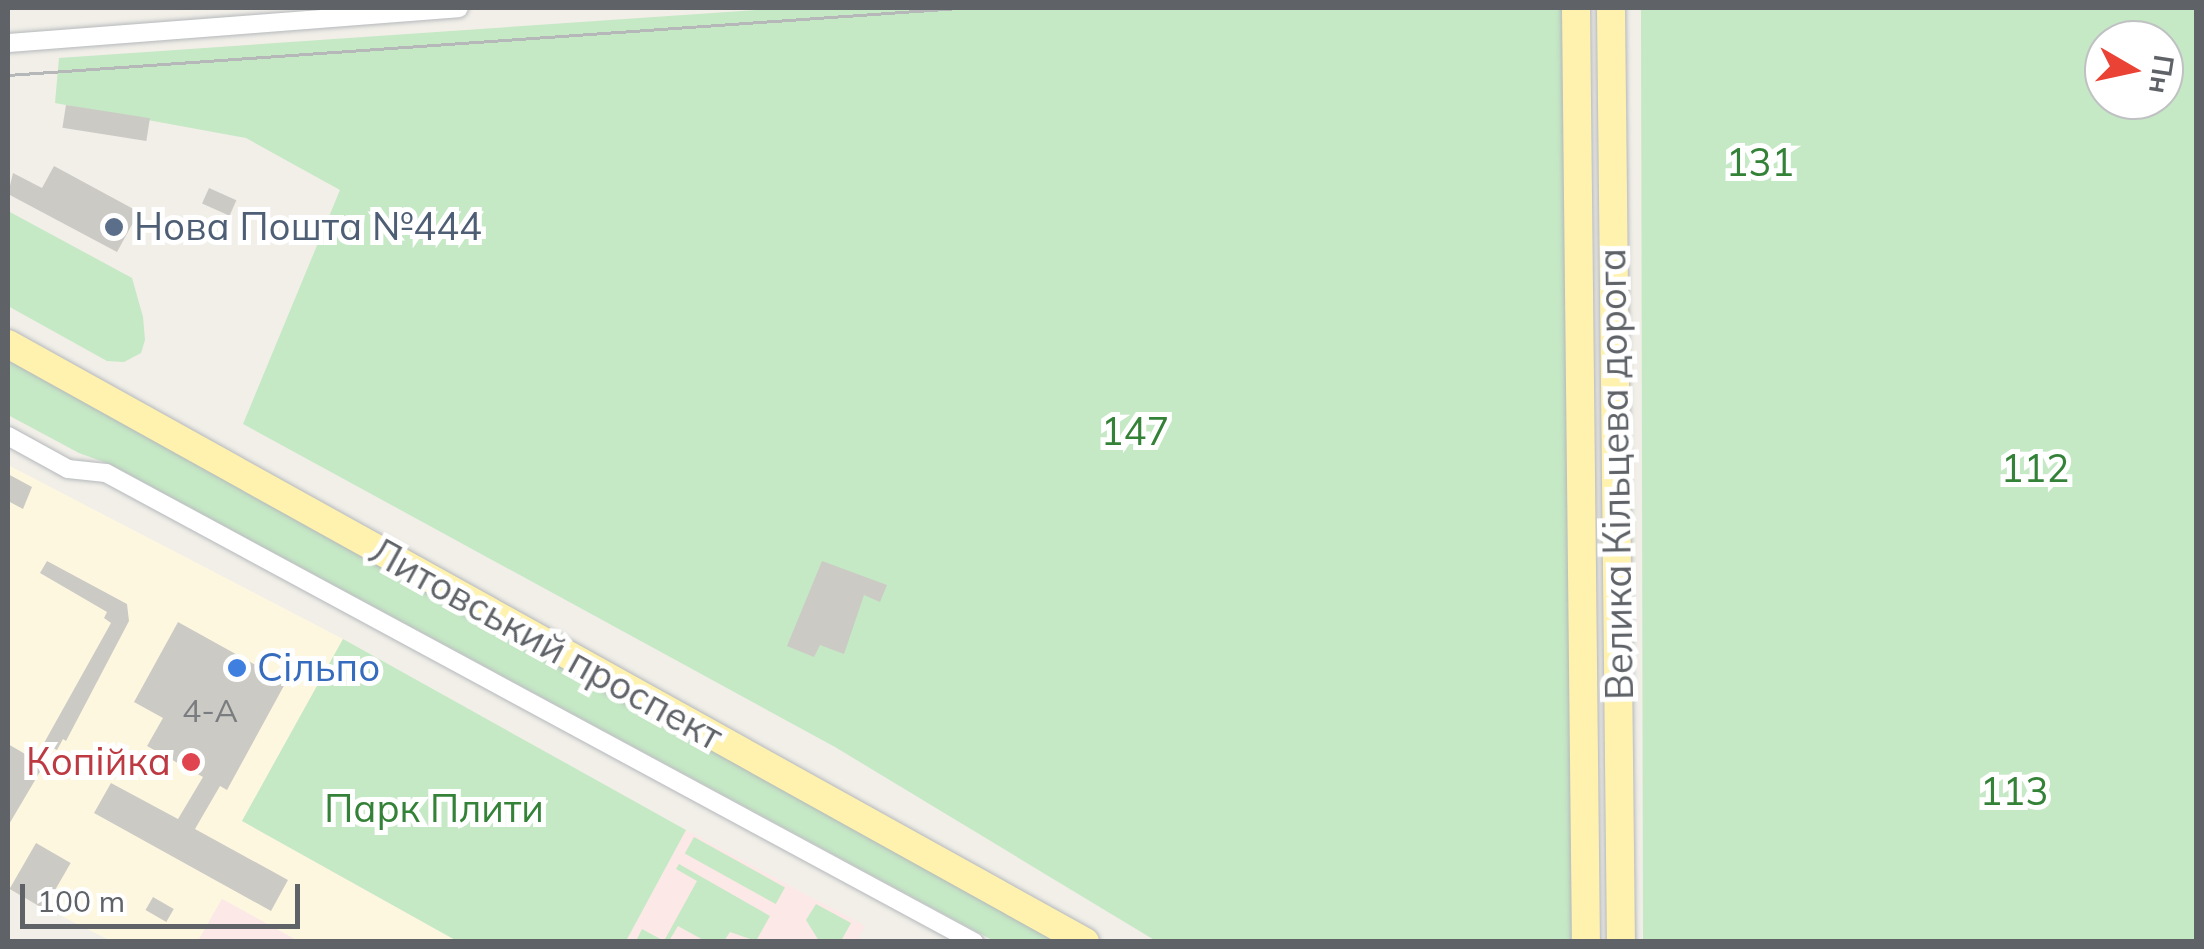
<!DOCTYPE html>
<html>
<head>
<meta charset="utf-8">
<style>
  body { margin:0 }
  #map { position:relative; width:2204px; height:949px; overflow:hidden; background:#f1efe8; font-family:Mulish,sans-serif }
  div>[style] { position:absolute }
  .commercial>* { inset:0; background:#fef7e0 }
  .medical>* { inset:0; background:#fce8e6 }
  .green>* { inset:0; background:#c5e8c5; transform-origin:0 0 }
  .building>* { inset:0; background:#cccac5; transform-origin:0 0 }
  .roads { filter:drop-shadow(0 0 2px #b5b8bc) drop-shadow(0 0 2px #b5b8bc) }
  .street>* { height:18px; margin:-9px; padding:0 9px; transform-origin:9px; border-radius:9px; background:#fff }
  .primary>* { height:28px; margin:-14px; padding:0 14px; transform-origin:14px; border-radius:14px; background:#fff2af }
  .tram>* { height:2.5px; margin:-1.25px; padding:0 1.25px; transform-origin:1.25px; border-radius:1.25px; background:#b6b7b8 }
  .dots>* { width:28px; height:28px; translate:-50% -50%; box-sizing:border-box; border:5px solid #fff; border-radius:50% }
  span { translate:-50% -50%; white-space:nowrap; text-align:center; line-height:1.15; -webkit-text-stroke:10px #fff; paint-order:stroke }
  .number-label { font-size:32px; color:#7a7d7f }
  .number-label span { -webkit-text-stroke-width:0 }
  .park-label { font-size:38px; color:#348238 }
  .service-label { font-size:38px; color:#4e5e75 }
  .left { translate:0 -50%; text-align:left }
  .street-label { font-size:38px; color:#5f6368 }
  .shop-label { font-size:38px; color:#366cbe }
  .health-label { font-size:38px; color:#be3a42 }
  .right { translate:-100% -50%; text-align:right }
  .frame { position:absolute; inset:0; border:10px solid #5f6368; pointer-events:none }
  .north { position:absolute; left:2084px; top:20px; width:100px; height:100px; box-sizing:border-box; background:#fff; border:2px solid #bfc1c3; border-radius:50%; rotate:99deg; font-size:28px; font-weight:700; line-height:40px; text-align:center; color:#5f6368 }
  .north::after { content:''; display:block; margin:auto; width:35px; height:45px; background:#ea4335; clip-path:polygon(50% 0,100% 100%,50% 72%,0 100%) }
  .scale { position:absolute; left:20px; top:884px; width:280px; height:45px; box-sizing:border-box; border:5px solid #5f6368; border-top:0; padding-left:12px; font-size:30px; line-height:35px; white-space:nowrap; color:#5f6368; -webkit-text-stroke:8px #fff; paint-order:stroke }
</style>
</head>
<body>
<div id="map">
  <div class="commercial">
    <i style="clip-path:polygon(8px 465px,343px 639px,242px 821px,457px 941px,298px 941px,222px 899px,198px 941px,111px 941px,8px 889px)"></i>
  </div>
  <div class="medical">
    <i style="clip-path:polygon(686px 830px,865px 926px,857px 941px,626px 942px)"></i>
    <i style="clip-path:polygon(222px 899px,298px 941px,198px 941px)"></i>
  </div>
  <div class="green">
    <i style="clip-path:polygon(784px 8px,1576px 8px,1586px 941px,1156px 941px,835px 747px,243px 424px,340px 190px,246px 138px,55px 103px,59px 58px)"></i>
    <i style="clip-path:polygon(evenodd,1641px 8px,2196px 8px,2196px 941px,1643px 941px,1641px 8px,2104px 40px,2164px 40px,2164px 100px,2104px 100px,2104px 40px)"></i>
    <i style="clip-path:polygon(8px 211px,132px 278px,143px 317px,145px 340px,141px 353px,124px 362px,107px 361px,8px 306px)"></i>
    <i style="clip-path:polygon(8px 357px,1059px 941px,994px 941px,112px 465px,79px 453px,8px 415px)"></i>
    <i style="clip-path:polygon(343px 639px,686px 830px,626px 941px,457px 941px,242px 821px)"></i>
    <i style="left:694px;top:837px;width:104px;height:19px;rotate:29deg"></i>
    <i style="clip-path:polygon(679px 864px,770px 916px,756px 941px,730px 932px,724px 941px,705px 941px,678px 926px,669px 941px,636px 941px,642px 929px,664px 941px,697px 881px,676px 869px)"></i>
    <i style="clip-path:polygon(816px 904px,851px 923px,841px 941px,819px 941px,806px 920px)"></i>
  </div>
  <div class="building">
    <i style="left:66px;top:105px;width:85px;height:23px;rotate:9deg"></i>
    <i style="clip-path:polygon(54px 166px,139px 212px,117px 252px,8px 194px,13px 173px,42px 188px)"></i>
    <i style="left:209px;top:188px;width:30px;height:17px;rotate:24deg"></i>
    <i style="clip-path:polygon(8px 474px,32px 487px,23px 509px,8px 501px)"></i>
    <i style="clip-path:polygon(47px 561px,127px 604px,129px 621px,66px 741px,63px 739px,57px 750px,44px 743px,111px 623px,104px 618px,107px 612px,40px 573px)"></i>
    <i style="clip-path:polygon(822px 561px,887px 585px,880px 602px,864px 595px,844px 654px,820px 645px,814px 657px,787px 646px)"></i>
    <i style="clip-path:polygon(178px 622px,286px 682px,227px 790px,220px 786px,195px 829px,288px 880px,271px 911px,94px 813px,111px 783px,178px 819px,203px 777px,147px 746px,163px 718px,134px 702px)"></i>
    <i style="clip-path:polygon(8px 744px,44px 765px,8px 826px)"></i>
    <i style="left:36px;top:843px;width:40px;height:53px;rotate:30deg"></i>
    <i style="left:153px;top:897px;width:24px;height:15px;rotate:30deg"></i>
  </div>
  <div class="roads">
    <div class="street">
      <i style="left:8px;top:43px;width:452px;rotate:-4.4deg"></i>
      <i style="left:8px;top:436px;width:68px;rotate:28.8deg"></i>
      <i style="left:68px;top:469px;width:38px;rotate:6deg"></i>
      <i style="left:106px;top:473px;width:987px;rotate:28.38deg"></i>
    </div>
    <div class="primary">
      <i style="left:1576px;top:8px;width:934px;rotate:89.39deg"></i>
      <i style="left:1611px;top:8px;width:934px;rotate:89.39deg"></i>
      <i style="left:8px;top:344px;width:1232px;rotate:29.04deg"></i>
    </div>
  </div>
  <div class="tram">
    <i style="left:8px;top:75px;width:952px;rotate:-4.03deg"></i>
  </div>
  <div class="dots">
    <i style="left:114px;top:227px;background:#5c6f8a"></i>
    <i style="left:237px;top:668px;background:#3f7fe0"></i>
    <i style="left:191px;top:762px;background:#e0444e"></i>
  </div>
  <div class="number-label">
    <span style="left:210px;top:710px">4-А</span>
  </div>
  <div class="park-label">
    <span style="left:1760px;top:163px">131</span>
    <span style="left:1135px;top:432px">147</span>
    <span style="left:2035px;top:469px">112</span>
    <span style="left:2014px;top:792px">113</span>
    <span style="left:434px;top:809px">Парк Плити</span>
  </div>
  <div class="service-label">
    <span class="left" style="left:134px;top:227px">Нова Пошта №444</span>
  </div>
  <div class="street-label">
    <span style="left:1616px;top:474px;rotate:-91deg">Велика Кільцева дорога</span>
    <span style="left:546px;top:644px;rotate:29deg">Литовський проспект</span>
  </div>
  <div class="shop-label">
    <span class="left" style="left:257px;top:668px">Сільпо</span>
  </div>
  <div class="health-label">
    <span class="right" style="left:171px;top:762px">Копійка</span>
  </div>
  <div class="frame"></div>
  <div class="north">Пн</div>
  <div class="scale">100 m</div>
</div>
</body>
</html>
